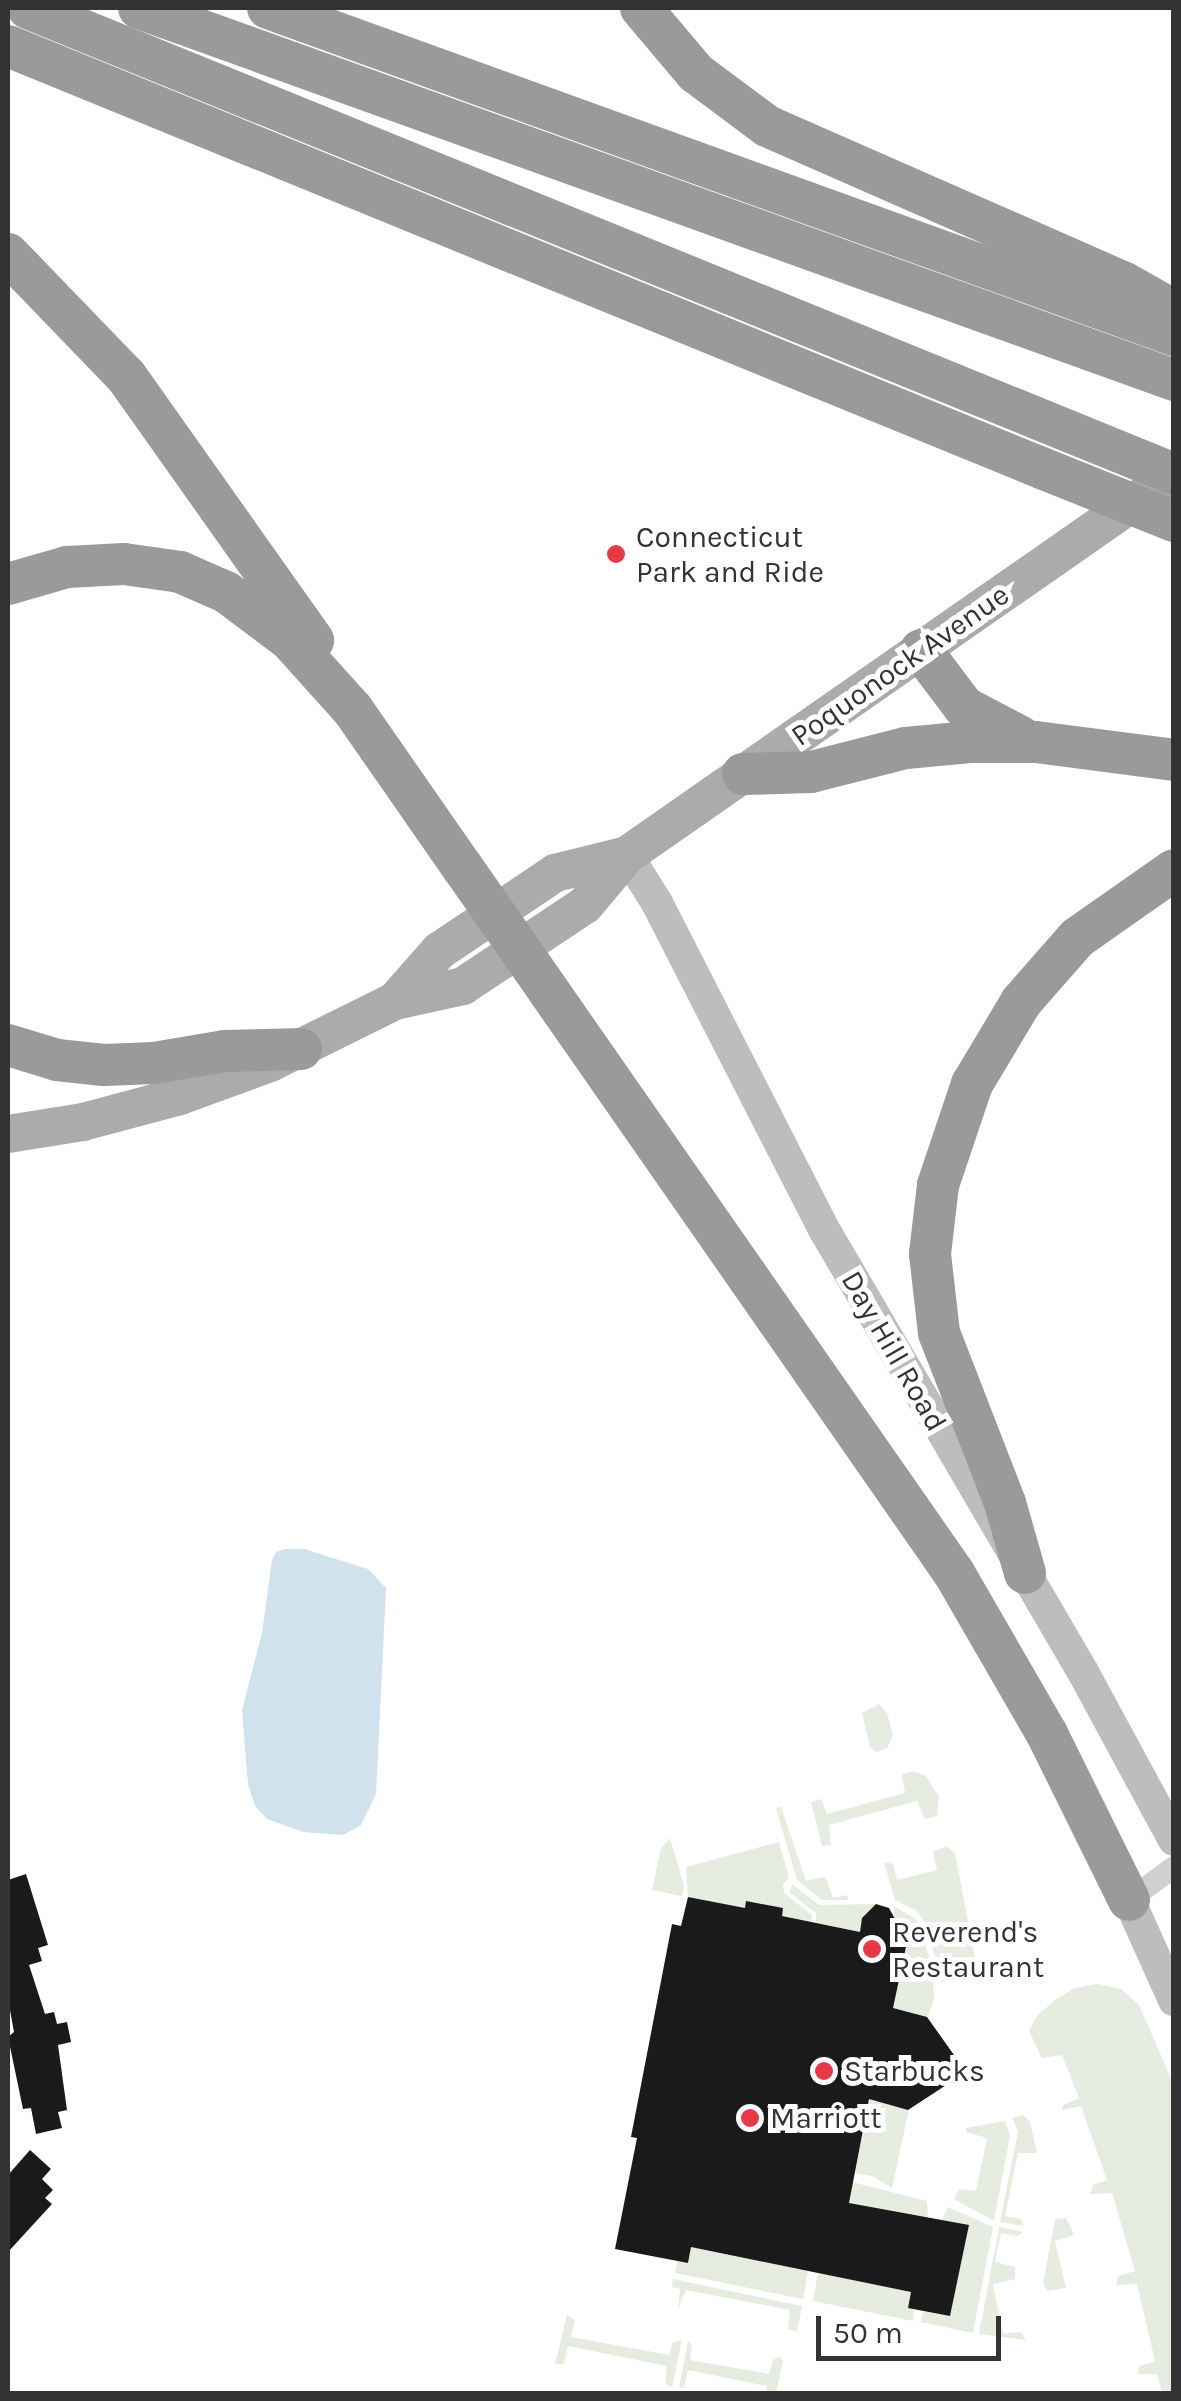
<!DOCTYPE html>
<html>
<head>
<meta charset="utf-8">
<style>
  body { margin:0 }
  #map { position:relative; width:1181px; height:2401px; overflow:hidden; background:#fff; font-family:Karla,sans-serif }
  div>[style] { position:absolute }
  .green>* { inset:0; background:#e6ecdf }
  .water>* { inset:0; background:#cfe2ee }
  .building>* { inset:0; background:#1a1a1a }
  .street>* { height:22px; margin:-11px; padding:0 11px; transform-origin:11px; border-radius:11px; background:#d0d0d0 }
  .secondary>* { height:32px; margin:-16px; padding:0 16px; transform-origin:16px; border-radius:16px; background:#bdbdbd }
  .primary>* { height:38px; margin:-19px; padding:0 19px; transform-origin:19px; border-radius:19px; background:#ababab }
  .highway>* { height:42px; margin:-21px; padding:0 21px; transform-origin:21px; border-radius:21px; background:#9a9a9a }
  .highway-bridge>* { height:42px; margin:-21px; padding:0 21px; transform-origin:21px; border-radius:21px; background:#9a9a9a }
  .dots>* { width:28px; height:28px; translate:-50% -50%; box-sizing:border-box; border:5px solid #fff; border-radius:50% }
  span { translate:-50% -50%; white-space:nowrap; text-align:center; line-height:1.15; -webkit-text-stroke:10px #fff; paint-order:stroke }
  .poi-label { font-size:30px; color:#333 }
  .left { translate:0 -50%; text-align:left }
  .street-label { font-size:30px; color:#333 }
  .frame { position:absolute; inset:0; border:10px solid #333; pointer-events:none }
  .scale { position:absolute; left:816px; top:2316px; width:185px; height:45px; box-sizing:border-box; border:5px solid #333; border-top:0; padding-left:12px; font-size:30px; line-height:35px; white-space:nowrap; color:#333; -webkit-text-stroke:8px #fff; paint-order:stroke }
</style>
</head>
<body>
<div id="map">
  <div class="green">
    <i style="clip-path:polygon(879px 1704px,887px 1713px,893px 1735px,887px 1748px,876px 1752px,870px 1747px,862px 1713px)"></i>
    <i style="clip-path:polygon(912px 1771px,926px 1776px,939px 1797px,937px 1816px,925px 1819px,917px 1801px,829px 1825px,831px 1845px,822px 1846px,811px 1802px,821px 1799px,827px 1814px,905px 1793px,902px 1775px)"></i>
    <i style="clip-path:polygon(781px 1807px,806px 1881px,825px 1877px,833px 1898px,847px 1895px,848px 1900px,822px 1900px,797px 1880px,776px 1808px)"></i>
    <i style="clip-path:polygon(670px 1838px,684px 1886px,682px 1896px,652px 1890px,661px 1848px)"></i>
    <i style="clip-path:polygon(779px 1842px,789px 1878px,783px 1884px,784px 1893px,812px 1915px,811px 1922px,782px 1916px,782px 1908px,745px 1908px,688px 1897px,686px 1867px)"></i>
    <i style="clip-path:polygon(947px 1846px,955px 1853px,976px 1964px,942px 1982px,926px 1924px,917px 1911px,895px 1900px,884px 1862px,893px 1864px,897px 1880px,937px 1870px,933px 1852px)"></i>
    <i style="clip-path:polygon(792px 1884px,819px 1905px,876px 1904px,860px 1932px,816px 1923px,816px 1913px,790px 1893px)"></i>
    <i style="clip-path:polygon(894px 1906px,917px 1920px,932px 1966px,934px 2000px,926px 2021px,892px 2013px)"></i>
    <i style="clip-path:polygon(1097px 1984px,1121px 1989px,1139px 2005px,1173px 2083px,1173px 2393px,1162px 2393px,1157px 2374px,1138px 2374px,1139px 2366px,1155px 2361px,1137px 2284px,1116px 2285px,1118px 2276px,1135px 2271px,1112px 2193px,1090px 2194px,1093px 2185px,1107px 2180px,1081px 2106px,1062px 2110px,1063px 2105px,1079px 2098px,1062px 2055px,1042px 2058px,1029px 2031px,1036px 2017px,1056px 1999px,1075px 1988px)"></i>
    <i style="clip-path:polygon(870px 2094px,909px 2109px,892px 2188px,872px 2176px,855px 2173px)"></i>
    <i style="clip-path:polygon(1023px 2115px,1030px 2122px,1037px 2153px,1018px 2153px,1005px 2216px,1020px 2219px,1024px 2226px,1000px 2222px,1018px 2132px,1012px 2118px)"></i>
    <i style="clip-path:polygon(1005px 2121px,1010px 2136px,994px 2221px,954px 2199px,959px 2189px,976px 2191px,987px 2138px,966px 2132px,966px 2128px)"></i>
    <i style="clip-path:polygon(836px 2178px,927px 2201px,928px 2219px,832px 2200px)"></i>
    <i style="clip-path:polygon(948px 2207px,993px 2227px,973px 2333px,921px 2322px,923px 2311px,950px 2316px,969px 2226px,942px 2220px)"></i>
    <i style="clip-path:polygon(1066px 2218px,1074px 2235px,1055px 2241px,1066px 2288px,1047px 2291px,1043px 2283px,1055px 2219px)"></i>
    <i style="clip-path:polygon(999px 2227px,1023px 2232px,1018px 2236px,1001px 2233px,995px 2262px,1015px 2267px,1015px 2279px,993px 2284px,1003px 2334px,1021px 2332px,1026px 2340px,979px 2334px)"></i>
    <i style="clip-path:polygon(691px 2247px,808px 2271px,803px 2299px,675px 2273px,677px 2261px,688px 2262px)"></i>
    <i style="clip-path:polygon(818px 2273px,911px 2292px,908px 2307px,914px 2309px,913px 2321px,813px 2301px)"></i>
    <i style="clip-path:polygon(673px 2279px,802px 2306px,797px 2332px,788px 2329px,790px 2310px,686px 2290px,678px 2309px,680px 2289px,672px 2287px)"></i>
    <i style="clip-path:polygon(567px 2315px,575px 2320px,571px 2337px,669px 2355px,673px 2342px,682px 2340px,672px 2387px,665px 2384px,667px 2366px,568px 2346px,564px 2364px,555px 2364px)"></i>
    <i style="clip-path:polygon(688px 2341px,692px 2345px,690px 2360px,769px 2374px,773px 2360px,779px 2357px,783px 2361px,776px 2393px,766px 2393px,767px 2386px,688px 2370px,684px 2387px,679px 2388px)"></i>
  </div>
  <div class="water">
    <i style="clip-path:polygon(285px 1549px,304px 1549px,368px 1569px,386px 1588px,376px 1794px,361px 1825px,343px 1835px,303px 1832px,267px 1819px,255px 1806px,248px 1784px,242px 1710px,262px 1633px,272px 1560px,276px 1552px)"></i>
  </div>
  <div class="building">
    <i style="clip-path:polygon(26px 1874px,48px 1945px,38px 1948px,42px 1961px,29px 1965px,45px 2014px,54px 2012px,57px 2024px,67px 2022px,71px 2042px,58px 2045px,67px 2110px,58px 2112px,62px 2128px,36px 2134px,31px 2108px,23px 2109px,8px 2037px,14px 2032px,8px 1999px,8px 1880px)"></i>
    <i style="clip-path:polygon(688px 1897px,745px 1908px,746px 1901px,783px 1908px,782px 1916px,860px 1932px,862px 1918px,876px 1904px,889px 1908px,895px 1919px,893px 1938px,907px 1942px,893px 2008px,927px 2017px,959px 2062px,957px 2078px,908px 2110px,869px 2099px,849px 2203px,969px 2225px,950px 2316px,908px 2308px,911px 2292px,691px 2247px,688px 2263px,615px 2249px,637px 2138px,631px 2137px,672px 1924px,681px 1926px)"></i>
    <i style="clip-path:polygon(30px 2150px,51px 2169px,42px 2179px,53px 2190px,45px 2198px,52px 2204px,8px 2252px,8px 2175px)"></i>
  </div>
  <div class="street">
    <i style="left:1129px;top:1900px;width:56px;rotate:-36.3deg"></i>
  </div>
  <div class="secondary">
    <i style="left:627px;top:855px;width:57px;rotate:58deg"></i>
    <i style="left:657px;top:903px;width:369px;rotate:62.9deg"></i>
    <i style="left:825px;top:1231px;width:511px;rotate:59.67deg"></i>
    <i style="left:1083px;top:1672px;width:191px;rotate:61.6deg"></i>
    <i style="left:1129px;top:1900px;width:110px;rotate:65.8deg"></i>
  </div>
  <div class="primary">
    <i style="left:395px;top:1001px;width:67px;rotate:-48.7deg"></i>
    <i style="left:439px;top:951px;width:140px;rotate:-33.9deg"></i>
    <i style="left:555px;top:873px;width:74px;rotate:-14deg"></i>
    <i style="left:8px;top:1134px;width:76px;rotate:-9.1deg"></i>
    <i style="left:83px;top:1122px;width:100px;rotate:-15deg"></i>
    <i style="left:180px;top:1096px;width:96px;rotate:-20.1deg"></i>
    <i style="left:270px;top:1063px;width:140px;rotate:-26.4deg"></i>
    <i style="left:395px;top:1001px;width:70px;rotate:-12.4deg"></i>
    <i style="left:463px;top:986px;width:146px;rotate:-33.6deg"></i>
    <i style="left:585px;top:905px;width:65px;rotate:-50deg"></i>
    <i style="left:627px;top:855px;width:667px;rotate:-34.86deg"></i>
  </div>
  <div class="highway">
    <i style="left:28px;top:8px;width:1237px;rotate:22.13deg"></i>
    <i style="left:139px;top:8px;width:1100px;rotate:19.77deg"></i>
    <i style="left:268px;top:8px;width:963px;rotate:19.85deg"></i>
    <i style="left:641px;top:8px;width:85px;rotate:49.8deg"></i>
    <i style="left:696px;top:73px;width:89px;rotate:36.7deg"></i>
    <i style="left:767px;top:126px;width:389px;rotate:23.7deg"></i>
    <i style="left:1123px;top:282px;width:59px;rotate:29.6deg"></i>
    <i style="left:8px;top:46px;width:1119px;rotate:22.21deg"></i>
    <i style="left:8px;top:254px;width:170px;rotate:46deg"></i>
    <i style="left:126px;top:376px;width:324px;rotate:54.7deg"></i>
    <i style="left:8px;top:584px;width:61px;rotate:-16.1deg"></i>
    <i style="left:67px;top:567px;width:57px;rotate:-3deg"></i>
    <i style="left:124px;top:564px;width:57px;rotate:8.1deg"></i>
    <i style="left:180px;top:572px;width:50px;rotate:23.5deg"></i>
    <i style="left:226px;top:592px;width:80px;rotate:36.9deg"></i>
    <i style="left:290px;top:640px;width:94px;rotate:48deg"></i>
    <i style="left:353px;top:710px;width:193px;rotate:55.2deg"></i>
    <i style="left:921px;top:650px;width:71px;rotate:53deg"></i>
    <i style="left:964px;top:707px;width:64px;rotate:27.8deg"></i>
    <i style="left:743px;top:774px;width:68px;rotate:-1.7deg"></i>
    <i style="left:811px;top:772px;width:98px;rotate:-14.2deg"></i>
    <i style="left:906px;top:748px;width:64px;rotate:-5.4deg"></i>
    <i style="left:970px;top:742px;width:66px"></i>
    <i style="left:1036px;top:742px;width:139px;rotate:7.4deg"></i>
    <i style="left:548px;top:990px;width:710px;rotate:55.15deg"></i>
    <i style="left:954px;top:1573px;width:186px;rotate:60deg"></i>
    <i style="left:1047px;top:1734px;width:185px;rotate:63.7deg"></i>
    <i style="left:8px;top:1045px;width:51px;rotate:17deg"></i>
    <i style="left:57px;top:1060px;width:47px;rotate:6.1deg"></i>
    <i style="left:104px;top:1065px;width:50px;rotate:-2.3deg"></i>
    <i style="left:154px;top:1063px;width:72px;rotate:-9.6deg"></i>
    <i style="left:225px;top:1051px;width:76px;rotate:-1.5deg"></i>
    <i style="left:1025px;top:1573px;width:73px;rotate:-105.9deg"></i>
    <i style="left:1005px;top:1503px;width:182px;rotate:-111.2deg"></i>
    <i style="left:939px;top:1333px;width:80px;rotate:-96.5deg"></i>
    <i style="left:930px;top:1254px;width:69px;rotate:-83.4deg"></i>
    <i style="left:938px;top:1185px;width:107px;rotate:-71.4deg"></i>
    <i style="left:972px;top:1084px;width:96px;rotate:-59.1deg"></i>
    <i style="left:1021px;top:1002px;width:85px;rotate:-48.8deg"></i>
    <i style="left:1077px;top:938px;width:118px;rotate:-35deg"></i>
  </div>
  <div class="highway-bridge">
    <i style="left:1044px;top:469px;width:140px;rotate:21.8deg"></i>
    <i style="left:463px;top:868px;width:149px;rotate:55.1deg"></i>
  </div>
  <div class="dots">
    <i style="left:616px;top:554px;background:#e63946"></i>
    <i style="left:872px;top:1949px;background:#e63946"></i>
    <i style="left:824px;top:2071px;background:#e63946"></i>
    <i style="left:750px;top:2118px;background:#e63946"></i>
  </div>
  <div class="poi-label">
    <span class="left" style="left:636px;top:554px">Connecticut<br>Park and Ride</span>
    <span class="left" style="left:892px;top:1949px">Reverend's<br>Restaurant</span>
    <span class="left" style="left:844px;top:2071px">Starbucks</span>
    <span class="left" style="left:770px;top:2118px">Marriott</span>
  </div>
  <div class="street-label">
    <span style="left:900px;top:665px;rotate:-35deg">Poquonock Avenue</span>
    <span style="left:894px;top:1351px;rotate:60deg">Day Hill Road</span>
  </div>
  <div class="frame"></div>
  <div class="scale">50 m</div>
</div>
</body>
</html>
